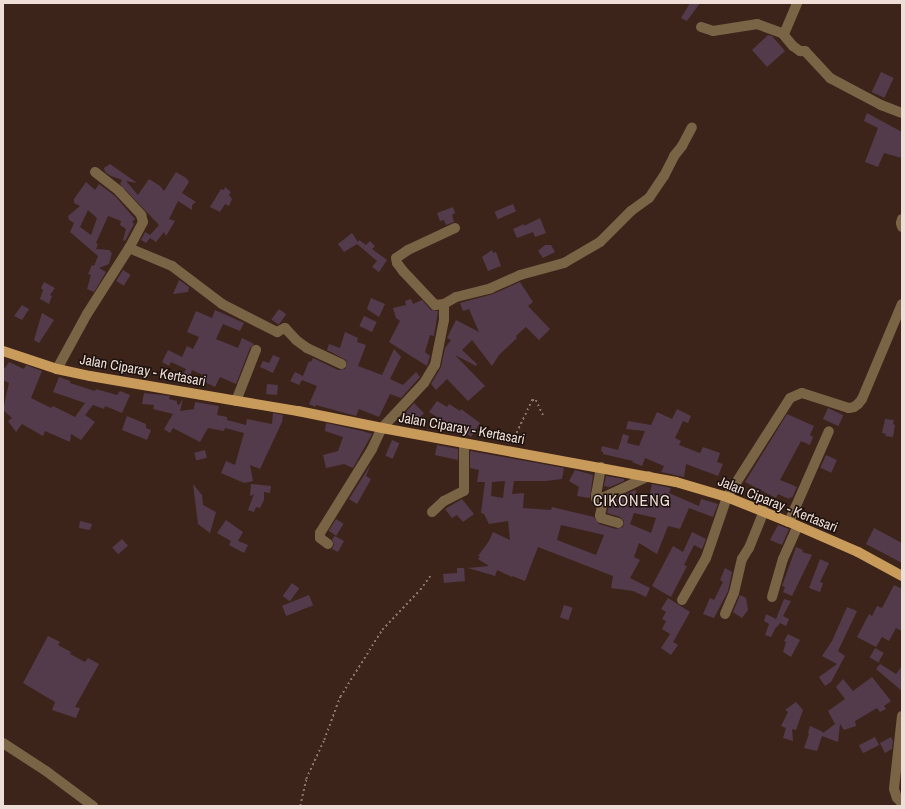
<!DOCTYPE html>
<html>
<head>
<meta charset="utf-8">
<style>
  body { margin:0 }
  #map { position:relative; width:905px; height:809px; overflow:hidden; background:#3d241b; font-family:"Archivo Narrow",sans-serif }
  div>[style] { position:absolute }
  .building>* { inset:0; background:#533b4c; transform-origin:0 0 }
  .path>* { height:1.5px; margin-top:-0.75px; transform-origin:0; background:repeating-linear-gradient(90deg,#8a746c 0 2px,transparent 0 5px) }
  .minor>* { height:10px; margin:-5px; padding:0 5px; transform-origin:5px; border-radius:5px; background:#7a6446 }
  .major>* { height:10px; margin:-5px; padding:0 5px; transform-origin:5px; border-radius:5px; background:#c99b5a }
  span { translate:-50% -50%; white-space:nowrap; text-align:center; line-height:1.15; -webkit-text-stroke:3px #1c110d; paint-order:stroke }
  .street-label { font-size:14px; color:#efded8 }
  .quarter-label { font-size:16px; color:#efded8; letter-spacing:1px }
  .frame { position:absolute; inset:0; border:4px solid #efded8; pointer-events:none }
</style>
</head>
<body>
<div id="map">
  <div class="building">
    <i style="clip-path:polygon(690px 3px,700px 3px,687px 21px,681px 18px)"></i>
    <i style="clip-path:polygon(768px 35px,772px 36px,785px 51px,767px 67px,752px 50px)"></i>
    <i style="left:881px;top:72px;width:14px;height:22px;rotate:25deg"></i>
    <i style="clip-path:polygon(867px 113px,902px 132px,902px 158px,884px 153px,878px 167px,865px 162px,878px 128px,864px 121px)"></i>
    <i style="clip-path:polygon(110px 164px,137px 183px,126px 181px,138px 195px,149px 179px,160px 186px,164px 191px,176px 172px,186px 178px,189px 182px,182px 193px,196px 202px,192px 205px,192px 210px,178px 201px,169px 219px,175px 221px,166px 236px,164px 232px,156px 242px,150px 238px,146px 243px,141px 240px,145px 232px,150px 235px,159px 225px,120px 184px,122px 180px,111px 176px,105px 172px,104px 168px)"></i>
    <i style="clip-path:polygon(evenodd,86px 182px,95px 190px,99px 184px,115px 196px,135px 219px,132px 222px,134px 224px,125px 241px,123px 240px,126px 229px,120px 225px,121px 221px,108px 216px,96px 243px,98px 244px,96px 249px,109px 250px,112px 253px,109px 264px,99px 268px,106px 272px,94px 292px,87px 289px,91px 275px,88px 274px,92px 265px,94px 266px,98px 256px,70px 232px,74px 223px,69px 220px,68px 216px,80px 206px,74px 203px,74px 199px,86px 182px,88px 210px,97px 218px,91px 235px,80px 227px,88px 210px)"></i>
    <i style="clip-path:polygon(225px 187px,231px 192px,229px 195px,232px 199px,229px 206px,225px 204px,220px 212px,210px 207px,221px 189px,224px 190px)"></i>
    <i style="left:513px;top:204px;width:8px;height:20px;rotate:67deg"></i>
    <i style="clip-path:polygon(453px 207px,455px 213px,452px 215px,454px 222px,446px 225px,444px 220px,440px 221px,437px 213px)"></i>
    <i style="clip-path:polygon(540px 218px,546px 233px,535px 237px,533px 232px,517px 238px,513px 229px,524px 224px,524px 226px)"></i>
    <i style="clip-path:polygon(352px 233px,358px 242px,359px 240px,366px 245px,370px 241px,375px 246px,372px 249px,387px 260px,379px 272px,372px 267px,377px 261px,357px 244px,344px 252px,338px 244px)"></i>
    <i style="clip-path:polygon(545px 245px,551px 245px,555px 252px,543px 258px,538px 251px)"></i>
    <i style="clip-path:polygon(492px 250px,493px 253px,496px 252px,501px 266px,488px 271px,482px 257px)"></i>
    <i style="left:123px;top:270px;width:9px;height:13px;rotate:32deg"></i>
    <i style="clip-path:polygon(179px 280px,189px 287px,188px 292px,173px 294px)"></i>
    <i style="clip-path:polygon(44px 282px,55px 288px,50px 295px,52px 296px,49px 304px,40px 299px,43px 290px,41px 288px)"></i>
    <i style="clip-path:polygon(520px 282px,533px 302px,528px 306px,550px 329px,539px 340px,526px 327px,516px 336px,517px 338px,499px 355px,492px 366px,472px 340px,462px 350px,477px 364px,476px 366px,455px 355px,485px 386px,468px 401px,447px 379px,436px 390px,431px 384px,441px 367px,445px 348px,451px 340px,447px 338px,456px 320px,479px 332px,469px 309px,463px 311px,460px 303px,493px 294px)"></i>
    <i style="clip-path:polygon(371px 298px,385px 304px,379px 317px,367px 309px)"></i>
    <i style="clip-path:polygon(411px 299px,413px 304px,422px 300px,431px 310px,438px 311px,434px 336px,430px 335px,425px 352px,430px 356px,427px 366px,389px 342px,400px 321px,396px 318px,393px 308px,406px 305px,405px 301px)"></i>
    <i style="clip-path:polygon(22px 305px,29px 309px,22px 320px,14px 316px)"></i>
    <i style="left:279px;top:309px;width:9px;height:13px;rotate:36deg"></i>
    <i style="clip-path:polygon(215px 310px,244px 323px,240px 331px,223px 324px,216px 339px,238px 348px,242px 338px,254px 344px,250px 348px,236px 384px,220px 377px,215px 387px,203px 381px,205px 376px,192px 370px,189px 379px,182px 376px,186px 369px,171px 362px,169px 366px,162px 362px,168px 350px,182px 357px,187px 346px,193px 349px,199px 337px,187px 332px,196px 311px,212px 318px)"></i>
    <i style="clip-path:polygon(42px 313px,54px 320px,39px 343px,34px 340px)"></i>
    <i style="left:364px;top:316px;width:14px;height:11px;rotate:25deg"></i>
    <i style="clip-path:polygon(345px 332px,358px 338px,357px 342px,366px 345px,358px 366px,382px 375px,394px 349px,401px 357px,390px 379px,403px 385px,416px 372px,420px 377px,401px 398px,390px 394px,379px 417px,359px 409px,356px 416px,316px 405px,315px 407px,309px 404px,317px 386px,302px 380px,299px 385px,290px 381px,295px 372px,303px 376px,309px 361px,311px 362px,313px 358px,338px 370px,345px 369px,347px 364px,346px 360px,327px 350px,329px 344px,340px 348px)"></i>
    <i style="clip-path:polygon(273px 355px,280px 358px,273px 373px,260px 367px,263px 361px,269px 363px)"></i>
    <i style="clip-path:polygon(9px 362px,24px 369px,26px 365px,42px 371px,31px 398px,51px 408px,53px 406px,75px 417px,85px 403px,53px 392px,59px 377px,70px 381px,70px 383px,95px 391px,96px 389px,117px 395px,120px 391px,130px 395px,122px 413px,105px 406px,104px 409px,93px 405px,85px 415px,95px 422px,81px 440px,71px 434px,70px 442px,45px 431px,43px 436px,22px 424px,16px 432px,8px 421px,12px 418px,3px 410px,9px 383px,3px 380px,3px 367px,5px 368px)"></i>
    <i style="left:267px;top:384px;width:11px;height:10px;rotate:5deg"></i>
    <i style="clip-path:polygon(144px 393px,170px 396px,169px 399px,177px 401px,177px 404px,179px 405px,183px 399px,180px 411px,194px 409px,195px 402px,219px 406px,217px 415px,227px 417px,227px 420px,246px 425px,247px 419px,272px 424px,273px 413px,283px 415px,282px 422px,260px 469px,250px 465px,253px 481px,244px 483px,221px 473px,226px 461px,235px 465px,244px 433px,225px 428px,224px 431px,208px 428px,200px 442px,173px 428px,170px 433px,164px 429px,173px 414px,153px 409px,154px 405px,142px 404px)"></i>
    <i style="clip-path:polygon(437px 401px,447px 407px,449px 404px,460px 411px,461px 409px,480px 423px,471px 437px,449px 421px,447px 423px,429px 412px)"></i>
    <i style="clip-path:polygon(414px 403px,424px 413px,418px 419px,415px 416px,411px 420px,405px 413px)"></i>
    <i style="left:828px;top:408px;width:17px;height:12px;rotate:25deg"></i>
    <i style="clip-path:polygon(677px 409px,691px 416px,688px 423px,683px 421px,675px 438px,681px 441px,679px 445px,700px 453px,703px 447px,720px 453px,717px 462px,723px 464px,718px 476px,686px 464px,684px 477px,661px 472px,664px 466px,645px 458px,642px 466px,632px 462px,633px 461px,603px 454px,603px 452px,601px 451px,602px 446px,618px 450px,623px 434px,629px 436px,627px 443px,639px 446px,645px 431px,626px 429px,628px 421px,651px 425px,657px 412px,672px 419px)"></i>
    <i style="clip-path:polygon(787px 414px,814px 426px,810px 435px,813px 437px,810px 445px,801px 441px,780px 480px,797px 487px,792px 498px,790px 497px,789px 499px,778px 494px,776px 498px,745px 482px)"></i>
    <i style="clip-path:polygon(127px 416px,146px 424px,146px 428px,151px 430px,147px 440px,122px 430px)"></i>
    <i style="clip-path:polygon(885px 419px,894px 420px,893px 424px,895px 425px,893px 437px,885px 436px,886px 434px,882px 433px)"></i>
    <i style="clip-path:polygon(326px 423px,362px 431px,372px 434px,353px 468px,344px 464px,326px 468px,323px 455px,338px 451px,343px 437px,325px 431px)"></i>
    <i style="left:392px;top:440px;width:8px;height:17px;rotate:23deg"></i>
    <i style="clip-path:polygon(437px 445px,458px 449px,458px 460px,435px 455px)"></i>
    <i style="left:205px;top:450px;width:8px;height:11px;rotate:76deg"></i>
    <i style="clip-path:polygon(evenodd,470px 451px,564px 468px,562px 479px,545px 481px,514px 481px,512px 494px,524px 493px,523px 508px,551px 510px,552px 507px,577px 513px,594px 517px,599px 524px,616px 529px,623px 527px,624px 521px,620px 517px,607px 513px,609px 504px,612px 505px,614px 500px,635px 490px,636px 491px,636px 494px,649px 497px,652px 484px,671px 488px,669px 493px,699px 506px,701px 499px,718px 504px,713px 517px,689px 508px,680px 529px,668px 526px,657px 554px,639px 543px,634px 557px,640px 560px,630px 578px,650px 588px,646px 597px,633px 591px,611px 588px,613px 576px,538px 547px,525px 581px,512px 576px,512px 577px,497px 570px,495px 576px,492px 575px,468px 568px,489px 566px,478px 559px,480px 556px,478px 556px,489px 541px,493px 532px,510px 540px,508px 521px,489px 524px,484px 514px,481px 513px,485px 482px,477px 482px,479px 470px,470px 468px,470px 451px,505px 481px,503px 498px,491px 496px,492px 482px,505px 481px,470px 451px,634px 513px,656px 518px,651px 533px,630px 524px,634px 513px,470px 451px,561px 525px,604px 535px,596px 555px,557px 540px,561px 525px)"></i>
    <i style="left:826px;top:455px;width:12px;height:14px;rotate:24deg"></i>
    <i style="clip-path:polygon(371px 464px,366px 476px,371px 479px,357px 504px,349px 499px)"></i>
    <i style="clip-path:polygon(575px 470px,593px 475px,590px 498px,577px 496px,579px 487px,569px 481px)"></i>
    <i style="clip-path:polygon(606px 476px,624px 479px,624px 481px,610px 487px,604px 486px)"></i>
    <i style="clip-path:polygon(193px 484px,202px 495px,203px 505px,216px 512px,210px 533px,198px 524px)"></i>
    <i style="clip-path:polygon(251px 484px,271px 486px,270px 493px,264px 492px,264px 500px,260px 508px,256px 507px,254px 512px,248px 510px,254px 494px,250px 496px)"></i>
    <i style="clip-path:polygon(462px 499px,474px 514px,463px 522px,457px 515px,452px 518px,445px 509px)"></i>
    <i style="left:336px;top:519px;width:9px;height:14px;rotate:32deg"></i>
    <i style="clip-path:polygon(226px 520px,243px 532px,238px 541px,248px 545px,244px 553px,229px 545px,231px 541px,217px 533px)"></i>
    <i style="clip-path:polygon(80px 521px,92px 524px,90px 530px,79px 528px)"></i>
    <i style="clip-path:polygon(778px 525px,789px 529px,782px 545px,770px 540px)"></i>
    <i style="clip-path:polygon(874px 528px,902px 543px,902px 563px,866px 544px)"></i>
    <i style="clip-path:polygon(692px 532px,706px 539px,702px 549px,694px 545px,684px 565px,687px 566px,671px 597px,652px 586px,673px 546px,683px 552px)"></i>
    <i style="clip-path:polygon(335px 536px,344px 541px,338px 552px,332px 549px,334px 545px,332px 539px)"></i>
    <i style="left:122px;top:539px;width:9px;height:13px;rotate:49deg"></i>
    <i style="clip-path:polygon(796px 547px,803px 550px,802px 552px,812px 555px,792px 596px,783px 592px,785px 587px,782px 586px)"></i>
    <i style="clip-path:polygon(820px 559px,829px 563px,820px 582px,823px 583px,820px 592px,809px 588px)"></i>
    <i style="clip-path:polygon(457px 568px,464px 568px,465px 581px,444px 583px,443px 574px,457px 573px)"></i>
    <i style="clip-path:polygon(725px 568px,732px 572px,728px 591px,714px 618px,703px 614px,710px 598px,714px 600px,723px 582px,720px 580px)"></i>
    <i style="left:292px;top:583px;width:9px;height:16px;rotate:36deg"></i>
    <i style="clip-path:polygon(894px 585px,902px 589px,902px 631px,896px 628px,889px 641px,882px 637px,876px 647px,857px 637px,869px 614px,872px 616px,877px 606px,882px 608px)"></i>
    <i style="left:309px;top:595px;width:11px;height:29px;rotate:68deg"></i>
    <i style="clip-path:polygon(740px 595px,746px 598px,748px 610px,742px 618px,733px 612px)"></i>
    <i style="clip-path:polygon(668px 598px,690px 612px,673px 642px,678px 645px,671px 655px,661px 648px,670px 634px,662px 629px,666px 621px,662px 619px,666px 612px,661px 609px)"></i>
    <i style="clip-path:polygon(784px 599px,791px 601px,783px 616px,789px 619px,786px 626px,780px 623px,777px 627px,776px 627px,771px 637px,765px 635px,769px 624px,764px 621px,766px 614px,776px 619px)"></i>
    <i style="left:564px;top:605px;width:9px;height:13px;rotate:18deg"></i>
    <i style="clip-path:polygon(847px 607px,857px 611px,838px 651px,845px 656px,831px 682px,825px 686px,819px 677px,837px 664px,822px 656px,832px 641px)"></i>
    <i style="clip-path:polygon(788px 634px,800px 640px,791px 657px,783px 652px,786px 642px,784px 641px)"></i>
    <i style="clip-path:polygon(48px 636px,60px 642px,58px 645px,71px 652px,70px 654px,85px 662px,88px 658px,99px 664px,75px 707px,80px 708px,76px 718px,52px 710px,55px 702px,23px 683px)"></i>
    <i style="left:875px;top:648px;width:10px;height:11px;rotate:29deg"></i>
    <i style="clip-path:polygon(880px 664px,896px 674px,902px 666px,902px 691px,876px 669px)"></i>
    <i style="clip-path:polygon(872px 677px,891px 701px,884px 706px,886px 709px,880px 712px,877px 708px,855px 721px,856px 726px,844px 730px,840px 724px,838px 742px,822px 736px,817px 751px,804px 748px,809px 734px,808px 733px,810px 726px,823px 732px,823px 733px,835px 724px,828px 711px,845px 699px,836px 687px,843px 679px,853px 691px)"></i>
    <i style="clip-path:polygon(796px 702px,803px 710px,796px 730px,792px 729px,793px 741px,783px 738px,786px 728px,781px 726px,788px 712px,785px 710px)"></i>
    <i style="left:875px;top:737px;width:9px;height:18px;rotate:63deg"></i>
    <i style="clip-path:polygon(891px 737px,893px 741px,892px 749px,885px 753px,880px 743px)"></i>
  </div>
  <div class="path">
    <i style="left:512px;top:442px;width:47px;rotate:-64.5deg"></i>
    <i style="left:532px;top:400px;width:4px"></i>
    <i style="left:536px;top:400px;width:17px;rotate:65deg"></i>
    <i style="left:300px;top:806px;width:28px;rotate:-77deg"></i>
    <i style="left:306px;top:779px;width:43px;rotate:-65.2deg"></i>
    <i style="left:324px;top:740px;width:46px;rotate:-69.6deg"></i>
    <i style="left:340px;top:697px;width:79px;rotate:-57.9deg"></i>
    <i style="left:382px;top:630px;width:55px;rotate:-46.5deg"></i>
    <i style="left:420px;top:590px;width:19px;rotate:-54deg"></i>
  </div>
  <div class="minor">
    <i style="left:701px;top:27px;width:13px;rotate:18deg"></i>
    <i style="left:713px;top:31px;width:45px;rotate:-9deg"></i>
    <i style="left:757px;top:24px;width:27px;rotate:20deg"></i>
    <i style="left:782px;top:33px;width:17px;rotate:50deg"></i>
    <i style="left:793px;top:46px;width:9px;rotate:36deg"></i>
    <i style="left:800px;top:51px;width:5px"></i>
    <i style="left:805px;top:51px;width:37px;rotate:47deg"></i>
    <i style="left:830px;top:78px;width:58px;rotate:27.9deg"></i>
    <i style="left:881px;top:105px;width:22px;rotate:21deg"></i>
    <i style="left:784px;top:34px;width:34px;rotate:-67deg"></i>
    <i style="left:95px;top:172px;width:31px;rotate:38deg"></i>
    <i style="left:119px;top:191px;width:33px;rotate:47deg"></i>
    <i style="left:141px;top:215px;width:7px;rotate:74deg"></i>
    <i style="left:143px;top:222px;width:30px;rotate:118deg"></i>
    <i style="left:902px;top:219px;width:4px;rotate:104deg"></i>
    <i style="left:901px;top:223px;width:4px;rotate:76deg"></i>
    <i style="left:455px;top:228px;width:52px;rotate:154.9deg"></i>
    <i style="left:408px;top:250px;width:14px;rotate:146deg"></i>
    <i style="left:396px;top:258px;width:5px;rotate:79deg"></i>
    <i style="left:397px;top:263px;width:10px;rotate:53deg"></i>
    <i style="left:403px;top:271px;width:47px;rotate:46.7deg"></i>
    <i style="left:435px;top:305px;width:9px;rotate:-6deg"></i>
    <i style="left:444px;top:304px;width:14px;rotate:-30deg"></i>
    <i style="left:456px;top:297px;width:36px;rotate:-14deg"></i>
    <i style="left:491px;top:288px;width:32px;rotate:-24deg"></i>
    <i style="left:520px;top:275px;width:46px;rotate:-15.3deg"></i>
    <i style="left:564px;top:263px;width:42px;rotate:-30.3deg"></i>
    <i style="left:600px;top:242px;width:44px;rotate:-45deg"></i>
    <i style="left:631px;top:211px;width:22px;rotate:-36deg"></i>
    <i style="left:649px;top:198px;width:27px;rotate:-56deg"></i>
    <i style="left:664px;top:176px;width:22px;rotate:-63deg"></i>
    <i style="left:674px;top:156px;width:13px;rotate:-51deg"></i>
    <i style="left:682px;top:146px;width:21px;rotate:-62deg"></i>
    <i style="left:57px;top:369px;width:63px;rotate:-61.4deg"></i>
    <i style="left:87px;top:314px;width:78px;rotate:-57.5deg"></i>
    <i style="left:129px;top:248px;width:47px;rotate:22.7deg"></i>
    <i style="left:172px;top:266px;width:63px;rotate:37.2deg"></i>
    <i style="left:222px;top:304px;width:62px;rotate:27deg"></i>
    <i style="left:277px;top:332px;width:9px;rotate:-27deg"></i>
    <i style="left:285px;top:328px;width:16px;rotate:47deg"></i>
    <i style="left:296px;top:340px;width:14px;rotate:36deg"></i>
    <i style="left:307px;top:348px;width:38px;rotate:25deg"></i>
    <i style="left:236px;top:401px;width:55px;rotate:-68.6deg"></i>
    <i style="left:601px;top:467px;width:28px;rotate:100deg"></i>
    <i style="left:596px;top:495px;width:3px;rotate:90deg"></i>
    <i style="left:596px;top:498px;width:4px;rotate:14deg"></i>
    <i style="left:600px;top:499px;width:54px;rotate:-25.1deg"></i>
    <i style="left:604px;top:498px;width:18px;rotate:103deg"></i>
    <i style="left:600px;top:516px;width:2px;rotate:63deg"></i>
    <i style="left:601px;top:518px;width:18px;rotate:16deg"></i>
    <i style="left:432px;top:512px;width:16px;rotate:-43deg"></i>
    <i style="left:444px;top:501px;width:22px;rotate:-27deg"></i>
    <i style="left:464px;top:491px;width:48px;rotate:-90deg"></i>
    <i style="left:789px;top:522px;width:99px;rotate:-66.3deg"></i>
    <i style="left:328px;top:544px;width:10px;rotate:-143deg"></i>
    <i style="left:320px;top:538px;width:5px;rotate:-90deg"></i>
    <i style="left:320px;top:533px;width:99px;rotate:-58.2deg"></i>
    <i style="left:372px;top:449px;width:23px;rotate:-65deg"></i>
    <i style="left:382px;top:428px;width:62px;rotate:-47deg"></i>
    <i style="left:424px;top:383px;width:21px;rotate:-59deg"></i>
    <i style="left:435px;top:365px;width:46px;rotate:-78.7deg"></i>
    <i style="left:444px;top:320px;width:16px;rotate:-90deg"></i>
    <i style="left:772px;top:597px;width:40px;rotate:-74deg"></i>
    <i style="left:783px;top:559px;width:36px;rotate:-66deg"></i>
    <i style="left:682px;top:600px;width:48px;rotate:-60.3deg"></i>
    <i style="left:706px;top:558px;width:65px;rotate:-71deg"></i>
    <i style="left:727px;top:497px;width:117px;rotate:-57.5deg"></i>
    <i style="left:790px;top:398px;width:13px;rotate:-23deg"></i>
    <i style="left:802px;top:393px;width:49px;rotate:17.7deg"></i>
    <i style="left:849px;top:408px;width:5px;rotate:-11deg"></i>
    <i style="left:854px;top:407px;width:5px;rotate:-37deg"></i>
    <i style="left:858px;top:404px;width:6px;rotate:-51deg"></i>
    <i style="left:862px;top:399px;width:103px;rotate:-67.2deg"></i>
    <i style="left:725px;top:614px;width:23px;rotate:-67deg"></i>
    <i style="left:734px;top:593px;width:35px;rotate:-77deg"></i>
    <i style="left:742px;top:559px;width:13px;rotate:-58deg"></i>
    <i style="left:749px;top:548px;width:40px;rotate:-68deg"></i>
    <i style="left:902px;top:716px;width:73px;rotate:96.3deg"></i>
    <i style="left:894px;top:789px;width:9px;rotate:72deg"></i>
    <i style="left:897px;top:798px;width:7px;rotate:45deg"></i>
    <i style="left:3px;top:743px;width:51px;rotate:33.1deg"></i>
    <i style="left:46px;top:771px;width:59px;rotate:36.7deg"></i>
  </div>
  <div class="major">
    <i style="left:3px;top:351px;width:57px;rotate:18.4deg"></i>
    <i style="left:57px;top:369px;width:34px;rotate:12deg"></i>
    <i style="left:90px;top:376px;width:211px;rotate:9.6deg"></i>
    <i style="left:298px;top:411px;width:86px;rotate:11.4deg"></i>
    <i style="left:382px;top:428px;width:299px;rotate:10.4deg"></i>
    <i style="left:676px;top:482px;width:53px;rotate:16.4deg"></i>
    <i style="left:727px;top:497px;width:67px;rotate:22deg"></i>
    <i style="left:789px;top:522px;width:75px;rotate:23.5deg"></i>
    <i style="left:858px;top:552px;width:50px;rotate:28.6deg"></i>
  </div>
  <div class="street-label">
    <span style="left:143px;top:370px;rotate:10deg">Jalan Ciparay - Kertasari</span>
    <span style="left:462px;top:428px;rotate:10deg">Jalan Ciparay - Kertasari</span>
    <span style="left:778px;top:504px;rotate:22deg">Jalan Ciparay - Kertasari</span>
  </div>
  <div class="quarter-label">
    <span style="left:632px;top:500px">CIKONENG</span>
  </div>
  <div class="frame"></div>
</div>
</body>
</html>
